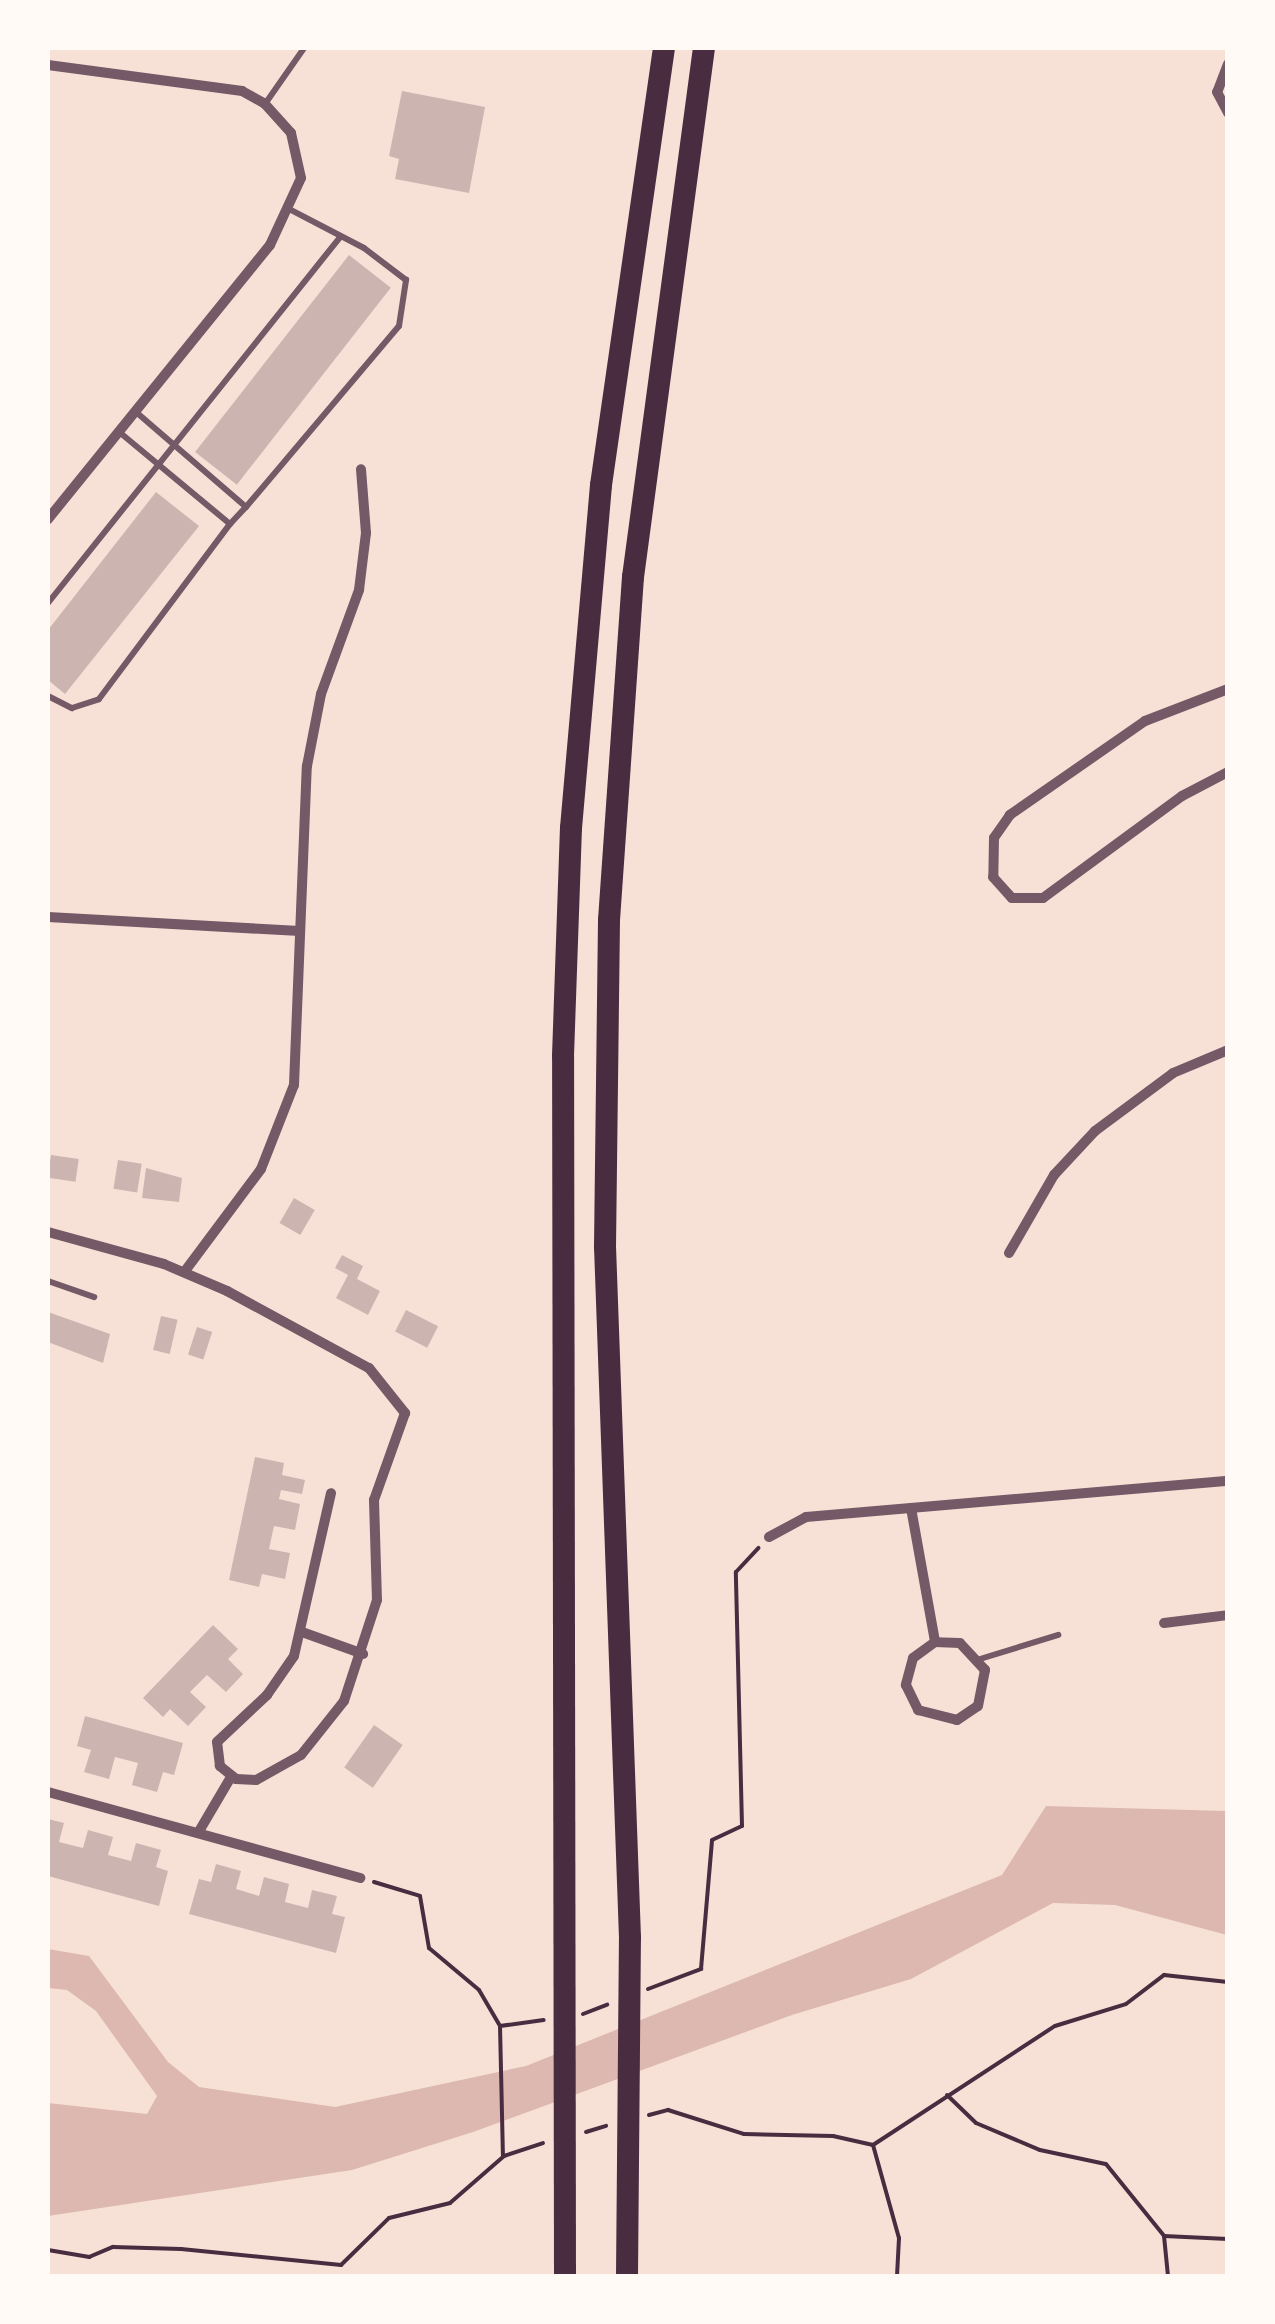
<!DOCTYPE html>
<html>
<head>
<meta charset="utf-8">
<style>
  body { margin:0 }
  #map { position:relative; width:1275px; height:2324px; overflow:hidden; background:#f7e1d7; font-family:Poppins,sans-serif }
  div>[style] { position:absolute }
  .water>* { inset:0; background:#dcb8b0 }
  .building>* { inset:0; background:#ccb4b1; transform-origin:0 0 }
  .path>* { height:4px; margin:-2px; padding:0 2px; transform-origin:2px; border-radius:2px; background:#4a2c40 }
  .service>* { height:6px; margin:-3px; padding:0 3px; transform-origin:3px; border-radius:3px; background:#755966 }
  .minor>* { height:10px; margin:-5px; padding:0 5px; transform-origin:5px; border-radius:5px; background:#755966 }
  .motorway>* { height:22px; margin:-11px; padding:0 11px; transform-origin:11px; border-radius:11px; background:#4a2c40 }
  span { translate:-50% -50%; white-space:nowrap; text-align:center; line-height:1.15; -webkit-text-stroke:9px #fffaf5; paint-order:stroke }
  .frame { position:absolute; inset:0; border:50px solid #fffaf5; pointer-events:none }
</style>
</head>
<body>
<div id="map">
  <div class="water">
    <i style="clip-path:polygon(1046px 1806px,1227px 1811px,1227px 1935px,1115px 1905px,1053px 1903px,911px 1979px,792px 2015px,473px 2132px,352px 2170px,48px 2216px,48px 2103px,147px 2114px,157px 2096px,96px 2011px,67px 1990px,48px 1988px,48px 1949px,89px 1956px,168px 2062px,199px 2087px,335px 2107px,526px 2066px,1002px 1875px)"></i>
  </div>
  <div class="building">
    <i style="clip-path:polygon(402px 91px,485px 107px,469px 193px,395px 179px,399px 159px,389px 156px)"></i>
    <i style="left:349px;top:255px;width:53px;height:250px;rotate:38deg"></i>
    <i style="clip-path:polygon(156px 492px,199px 526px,65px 694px,48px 680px,48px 630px)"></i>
    <i style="left:51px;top:1155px;width:28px;height:23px;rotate:8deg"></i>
    <i style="left:118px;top:1160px;width:24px;height:29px;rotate:9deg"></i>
    <i style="clip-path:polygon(146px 1168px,182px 1178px,179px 1202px,142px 1198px)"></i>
    <i style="left:294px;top:1198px;width:24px;height:29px;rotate:30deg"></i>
    <i style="clip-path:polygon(342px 1255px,363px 1266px,357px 1279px,380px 1291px,368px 1315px,336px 1298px,348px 1275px,335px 1268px)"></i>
    <i style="left:406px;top:1310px;width:36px;height:24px;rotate:27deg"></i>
    <i style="clip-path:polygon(48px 1312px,110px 1334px,103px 1363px,48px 1342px)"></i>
    <i style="left:161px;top:1316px;width:17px;height:35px;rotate:13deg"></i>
    <i style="left:197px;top:1327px;width:16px;height:29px;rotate:18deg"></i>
    <i style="clip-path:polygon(255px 1457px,284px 1463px,282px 1475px,305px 1480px,302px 1494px,281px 1490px,279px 1499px,300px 1504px,295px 1530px,274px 1526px,269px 1549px,290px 1553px,285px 1579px,262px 1574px,259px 1587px,229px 1580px)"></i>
    <i style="clip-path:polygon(213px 1625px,238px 1649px,228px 1659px,243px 1674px,226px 1692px,207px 1675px,190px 1692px,206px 1707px,188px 1726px,170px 1709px,163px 1717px,143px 1698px)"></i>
    <i style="clip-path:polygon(85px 1716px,183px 1743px,174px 1775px,163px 1772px,157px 1792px,132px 1785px,138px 1763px,115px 1757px,109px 1779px,84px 1772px,91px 1750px,77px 1746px)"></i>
    <i style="left:374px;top:1725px;width:35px;height:52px;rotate:35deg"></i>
    <i style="clip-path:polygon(48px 1819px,64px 1823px,59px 1842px,83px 1848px,88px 1830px,113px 1837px,108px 1855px,131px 1861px,136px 1843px,161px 1850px,156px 1867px,168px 1871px,159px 1906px,48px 1876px)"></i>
    <i style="clip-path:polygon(216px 1864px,241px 1871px,236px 1889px,259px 1896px,264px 1877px,289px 1884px,285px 1902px,308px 1908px,312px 1890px,337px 1896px,332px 1914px,345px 1917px,336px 1953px,189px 1914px,199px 1879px,211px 1882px)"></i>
  </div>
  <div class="path">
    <i style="left:374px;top:1882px;width:48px;rotate:16.9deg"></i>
    <i style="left:420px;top:1896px;width:53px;rotate:80.2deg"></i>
    <i style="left:429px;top:1948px;width:65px;rotate:40deg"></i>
    <i style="left:479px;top:1990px;width:42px;rotate:59.7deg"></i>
    <i style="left:500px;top:2026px;width:129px;rotate:88.7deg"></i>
    <i style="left:648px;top:1989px;width:57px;rotate:-20.7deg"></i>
    <i style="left:701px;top:1969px;width:129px;rotate:-85.1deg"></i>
    <i style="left:712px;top:1840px;width:33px;rotate:-25deg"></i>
    <i style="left:742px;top:1826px;width:254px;rotate:-91.4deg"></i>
    <i style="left:736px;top:1572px;width:33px;rotate:-47deg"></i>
    <i style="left:583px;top:2014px;width:26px;rotate:-21deg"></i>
    <i style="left:500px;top:2026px;width:44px;rotate:-7.8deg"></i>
    <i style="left:947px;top:2095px;width:40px;rotate:44deg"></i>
    <i style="left:976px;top:2123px;width:69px;rotate:22.9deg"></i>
    <i style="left:1040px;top:2150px;width:67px;rotate:12deg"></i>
    <i style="left:1106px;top:2164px;width:92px;rotate:51.1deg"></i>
    <i style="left:649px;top:2115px;width:20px;rotate:-15deg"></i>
    <i style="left:668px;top:2110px;width:80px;rotate:17.5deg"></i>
    <i style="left:744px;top:2134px;width:89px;rotate:1.3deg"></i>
    <i style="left:833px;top:2136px;width:41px;rotate:12.7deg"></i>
    <i style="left:873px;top:2145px;width:97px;rotate:74.4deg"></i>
    <i style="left:899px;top:2238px;width:38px;rotate:93deg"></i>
    <i style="left:586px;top:2132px;width:21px;rotate:-17deg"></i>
    <i style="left:873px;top:2145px;width:217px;rotate:-33.2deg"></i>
    <i style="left:1055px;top:2026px;width:74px;rotate:-17.2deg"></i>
    <i style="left:1126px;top:2004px;width:48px;rotate:-37.3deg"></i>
    <i style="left:1164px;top:1975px;width:64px;rotate:6.2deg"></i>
    <i style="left:48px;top:2250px;width:42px;rotate:9.7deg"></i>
    <i style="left:89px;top:2257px;width:26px;rotate:-23deg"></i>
    <i style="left:113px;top:2247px;width:68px;rotate:1.7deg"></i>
    <i style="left:181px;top:2249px;width:161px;rotate:5.7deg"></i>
    <i style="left:341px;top:2265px;width:67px;rotate:-44.4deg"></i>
    <i style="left:389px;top:2218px;width:63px;rotate:-13.8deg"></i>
    <i style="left:450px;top:2203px;width:72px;rotate:-41deg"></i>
    <i style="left:504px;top:2156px;width:41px;rotate:-18.4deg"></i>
    <i style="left:1168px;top:2276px;width:40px;rotate:-95.7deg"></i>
    <i style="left:1164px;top:2236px;width:64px;rotate:2.7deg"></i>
  </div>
  <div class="service">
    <i style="left:265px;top:104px;width:68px;rotate:-55.1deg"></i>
    <i style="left:136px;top:412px;width:145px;rotate:40.8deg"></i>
    <i style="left:246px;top:507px;width:237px;rotate:-49.8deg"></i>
    <i style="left:399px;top:326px;width:47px;rotate:-81.3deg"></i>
    <i style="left:406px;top:280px;width:53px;rotate:-142.7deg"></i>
    <i style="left:364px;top:248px;width:82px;rotate:-152.5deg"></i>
    <i style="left:230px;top:524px;width:23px;rotate:-47deg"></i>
    <i style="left:48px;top:603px;width:467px;rotate:-51.4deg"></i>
    <i style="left:48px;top:696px;width:27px;rotate:27deg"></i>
    <i style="left:72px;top:708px;width:28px;rotate:-18deg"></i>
    <i style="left:99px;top:699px;width:219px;rotate:-53.2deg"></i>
    <i style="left:230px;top:524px;width:144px;rotate:-140.3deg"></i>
    <i style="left:48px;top:1281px;width:49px;rotate:19.2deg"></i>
    <i style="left:980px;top:1659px;width:82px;rotate:-17.1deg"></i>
  </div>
  <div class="minor">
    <i style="left:1228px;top:64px;width:30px;rotate:111deg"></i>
    <i style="left:1217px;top:92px;width:24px;rotate:62deg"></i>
    <i style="left:48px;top:65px;width:196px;rotate:7.6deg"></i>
    <i style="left:242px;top:91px;width:26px;rotate:29deg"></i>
    <i style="left:265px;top:104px;width:39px;rotate:48deg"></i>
    <i style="left:291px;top:133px;width:46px;rotate:77.5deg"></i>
    <i style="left:301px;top:178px;width:74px;rotate:114.8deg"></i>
    <i style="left:270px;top:245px;width:353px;rotate:129deg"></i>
    <i style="left:1228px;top:689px;width:89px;rotate:158.9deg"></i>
    <i style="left:1145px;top:721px;width:165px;rotate:145.2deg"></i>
    <i style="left:1010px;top:815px;width:28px;rotate:125deg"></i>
    <i style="left:994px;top:838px;width:39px;rotate:91deg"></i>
    <i style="left:993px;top:877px;width:28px;rotate:48deg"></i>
    <i style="left:1012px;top:898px;width:31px"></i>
    <i style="left:1043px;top:898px;width:172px;rotate:-36.3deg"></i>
    <i style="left:1182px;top:796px;width:52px;rotate:-27.6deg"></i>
    <i style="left:48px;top:917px;width:252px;rotate:3.2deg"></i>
    <i style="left:48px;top:1232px;width:120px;rotate:15.4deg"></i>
    <i style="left:164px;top:1264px;width:69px;rotate:23.2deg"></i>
    <i style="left:227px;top:1291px;width:162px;rotate:28.5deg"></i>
    <i style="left:369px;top:1368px;width:58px;rotate:51.3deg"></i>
    <i style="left:405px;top:1413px;width:92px;rotate:109.6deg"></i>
    <i style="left:374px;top:1500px;width:100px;rotate:88.3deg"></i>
    <i style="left:377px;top:1600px;width:106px;rotate:108.1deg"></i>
    <i style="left:344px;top:1701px;width:69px;rotate:128.5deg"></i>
    <i style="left:301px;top:1755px;width:51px;rotate:150.9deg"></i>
    <i style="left:256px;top:1780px;width:20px;rotate:-177deg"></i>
    <i style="left:236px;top:1779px;width:21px;rotate:-141deg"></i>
    <i style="left:220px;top:1766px;width:24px;rotate:-97deg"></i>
    <i style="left:217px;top:1742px;width:69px;rotate:-43.2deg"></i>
    <i style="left:267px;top:1695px;width:47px;rotate:-55.3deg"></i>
    <i style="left:294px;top:1656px;width:167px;rotate:-77.2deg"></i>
    <i style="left:1009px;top:1253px;width:90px;rotate:-60deg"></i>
    <i style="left:1054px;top:1175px;width:60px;rotate:-47deg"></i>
    <i style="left:1095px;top:1131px;width:97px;rotate:-36.6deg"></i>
    <i style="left:1173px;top:1073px;width:60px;rotate:-22.7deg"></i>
    <i style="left:185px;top:1271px;width:127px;rotate:-53.3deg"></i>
    <i style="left:261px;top:1169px;width:90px;rotate:-68.6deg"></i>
    <i style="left:294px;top:1085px;width:319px;rotate:-87.7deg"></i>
    <i style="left:307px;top:766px;width:73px;rotate:-79deg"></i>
    <i style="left:321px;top:694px;width:111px;rotate:-69.9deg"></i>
    <i style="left:359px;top:590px;width:57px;rotate:-83deg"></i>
    <i style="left:366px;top:533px;width:64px;rotate:-94.5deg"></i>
    <i style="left:911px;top:1508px;width:136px;rotate:79.8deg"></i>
    <i style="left:935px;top:1642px;width:27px;rotate:144deg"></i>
    <i style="left:913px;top:1658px;width:28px;rotate:105deg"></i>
    <i style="left:906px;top:1685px;width:28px;rotate:64deg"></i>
    <i style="left:918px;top:1710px;width:40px;rotate:14.4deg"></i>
    <i style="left:957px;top:1720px;width:25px;rotate:-34deg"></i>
    <i style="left:978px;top:1706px;width:37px;rotate:-79deg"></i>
    <i style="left:985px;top:1670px;width:37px;rotate:-133deg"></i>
    <i style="left:960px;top:1643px;width:25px;rotate:-178deg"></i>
    <i style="left:769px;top:1537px;width:42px;rotate:-28.4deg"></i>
    <i style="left:806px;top:1517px;width:424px;rotate:-4.9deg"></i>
    <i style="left:1164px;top:1623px;width:64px;rotate:-7.1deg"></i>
    <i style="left:302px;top:1632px;width:65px;rotate:19.8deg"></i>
    <i style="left:48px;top:1792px;width:324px;rotate:15.4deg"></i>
    <i style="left:198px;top:1833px;width:65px;rotate:-59.5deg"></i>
  </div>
  <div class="motorway">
    <i style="left:565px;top:2276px;width:1220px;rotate:-90.09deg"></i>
    <i style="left:563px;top:1056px;width:228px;rotate:-88deg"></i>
    <i style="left:571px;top:828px;width:344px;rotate:-85deg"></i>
    <i style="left:601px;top:485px;width:442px;rotate:-81.8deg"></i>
    <i style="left:627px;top:2276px;width:338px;rotate:-89.5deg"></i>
    <i style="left:630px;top:1938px;width:691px;rotate:-92.07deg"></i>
    <i style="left:605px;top:1247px;width:327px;rotate:-89.3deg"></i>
    <i style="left:609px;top:920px;width:344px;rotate:-86deg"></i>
    <i style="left:633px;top:577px;width:534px;rotate:-82.36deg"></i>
  </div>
  <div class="frame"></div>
</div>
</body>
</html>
